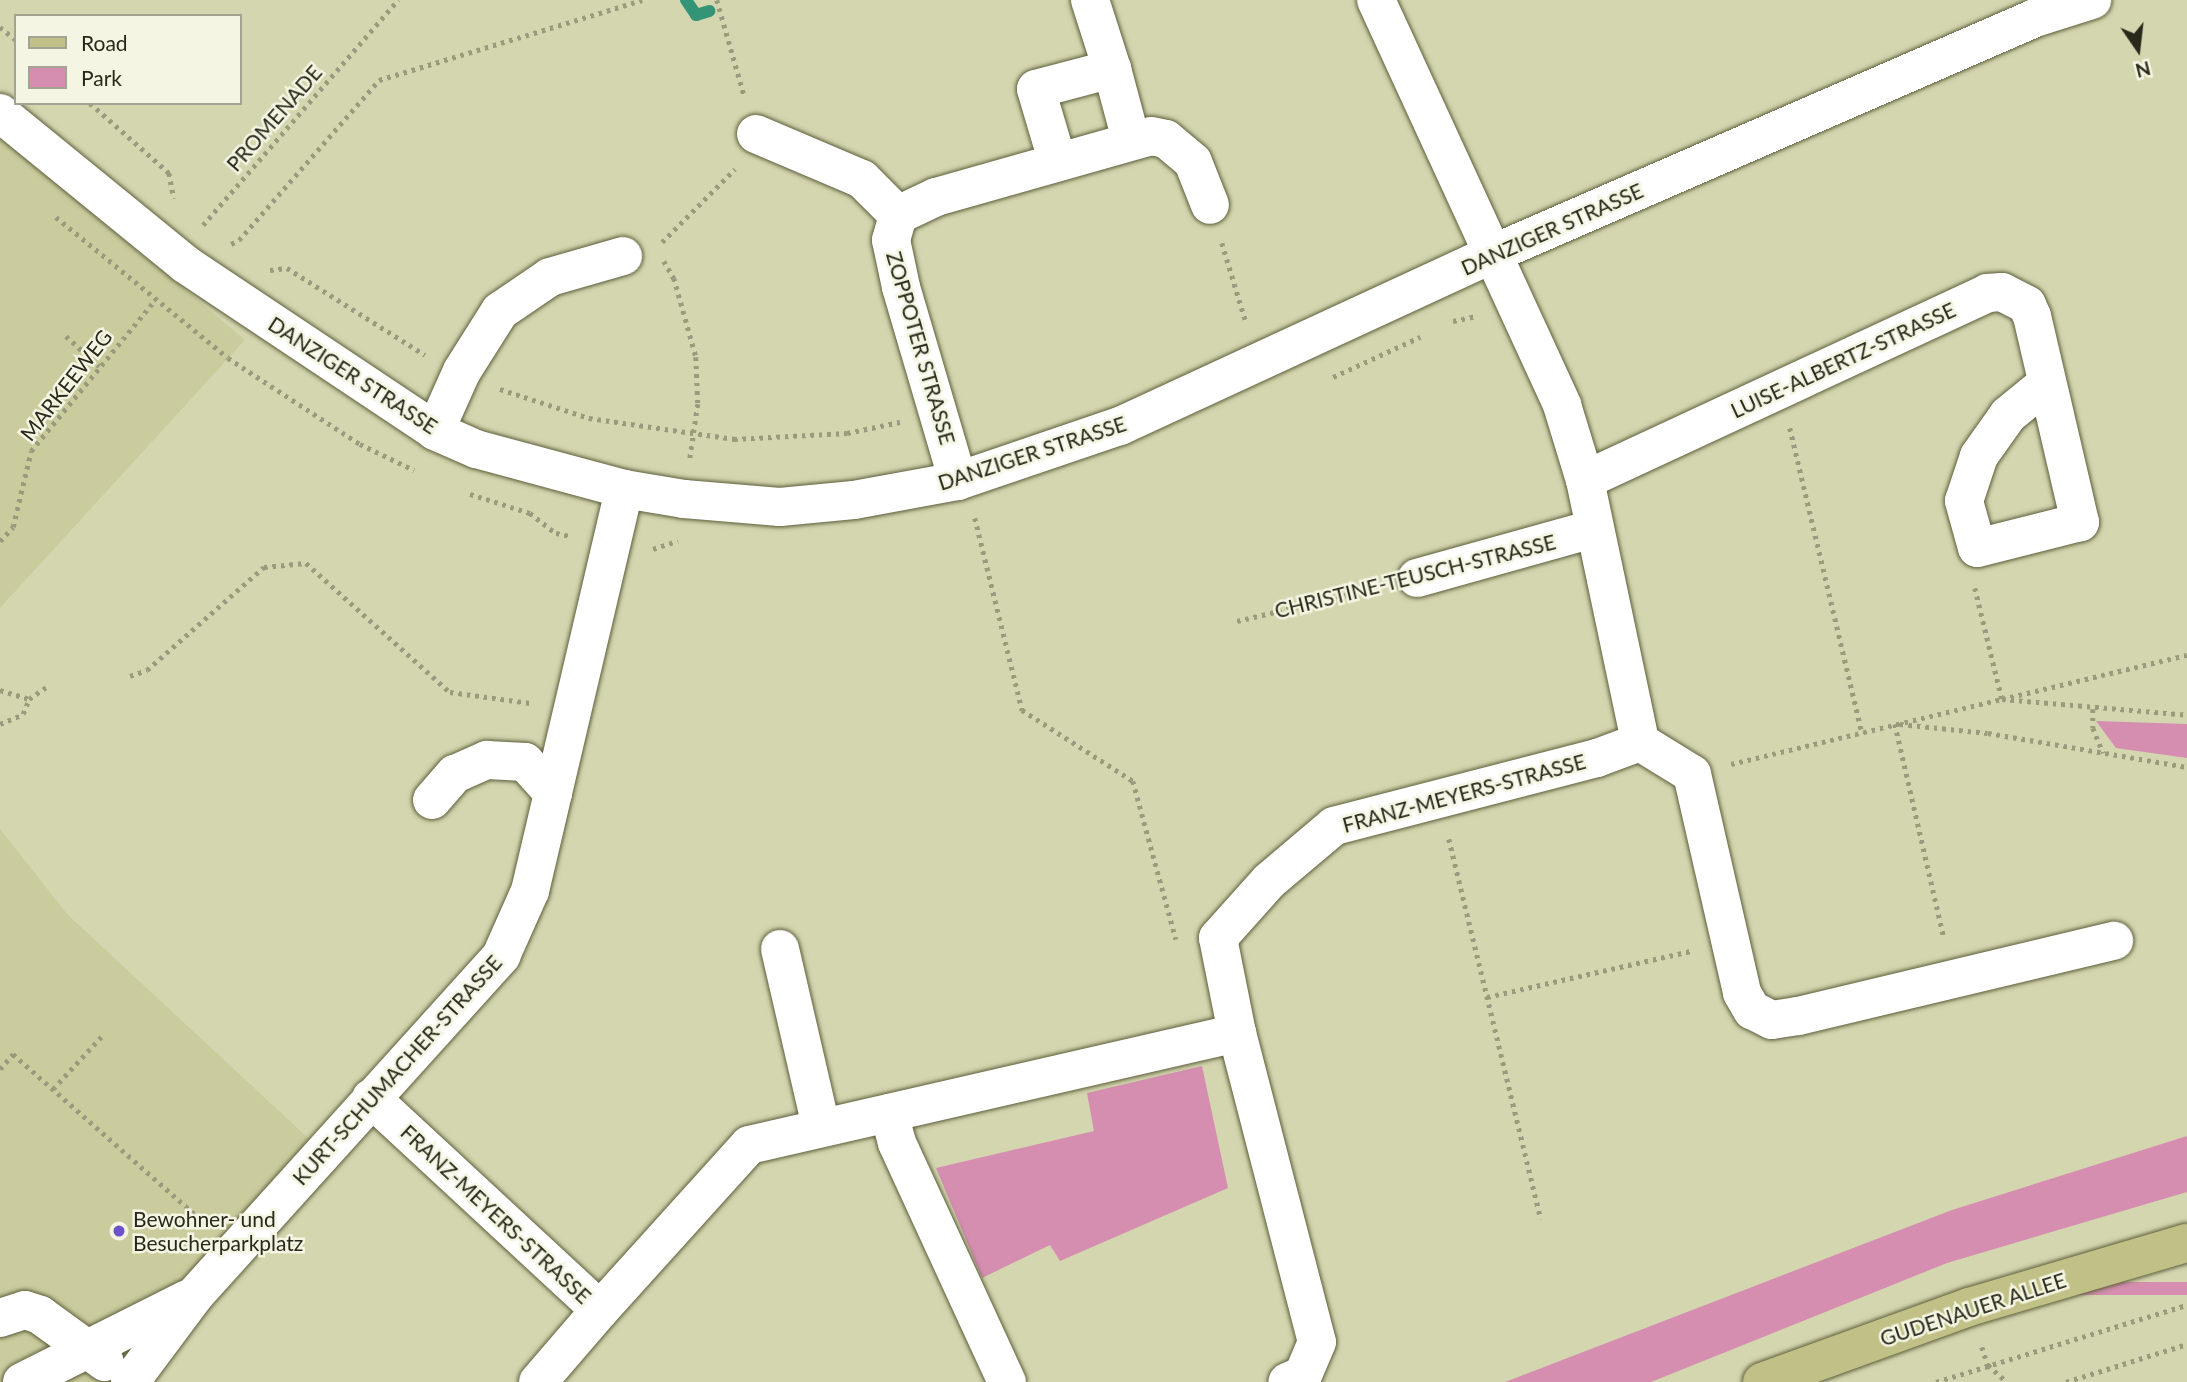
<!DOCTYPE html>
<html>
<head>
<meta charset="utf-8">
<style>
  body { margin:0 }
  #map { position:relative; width:2187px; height:1382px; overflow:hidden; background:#d4d6af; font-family:Lato,sans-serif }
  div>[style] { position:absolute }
  .built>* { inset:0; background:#cbcc9e }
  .green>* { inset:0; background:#d58eb0; transform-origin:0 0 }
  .stream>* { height:12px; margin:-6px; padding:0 6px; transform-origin:6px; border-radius:6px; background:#349477 }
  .path>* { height:4.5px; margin-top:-2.25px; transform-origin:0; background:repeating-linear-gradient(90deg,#9a9b7c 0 3.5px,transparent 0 8.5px) }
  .roads { filter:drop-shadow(0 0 2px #5d5e3b) drop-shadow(0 0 2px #5d5e3b) }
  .minor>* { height:38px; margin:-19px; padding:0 19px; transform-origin:19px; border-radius:19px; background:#fff }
  .major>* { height:38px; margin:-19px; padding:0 19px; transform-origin:19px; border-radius:19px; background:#c1c187 }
  .dots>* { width:19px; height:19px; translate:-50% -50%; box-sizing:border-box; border:4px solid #f4f5e2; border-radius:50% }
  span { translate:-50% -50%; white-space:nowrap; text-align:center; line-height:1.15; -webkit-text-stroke:5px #f4f5e2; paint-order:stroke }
  .street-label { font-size:21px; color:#28291a }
  .poi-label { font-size:21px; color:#28291a }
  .left { translate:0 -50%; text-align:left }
  .legend { position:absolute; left:14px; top:14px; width:228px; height:91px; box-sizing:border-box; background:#f4f5e2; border:2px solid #a2a392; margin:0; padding:9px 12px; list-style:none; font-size:21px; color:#28291a }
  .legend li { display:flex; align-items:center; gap:14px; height:35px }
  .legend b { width:35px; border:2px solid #a2a392 }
  .north { position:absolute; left:2103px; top:14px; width:70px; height:70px; -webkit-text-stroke:5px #f4f5e2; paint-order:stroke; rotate:166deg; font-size:19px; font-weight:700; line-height:28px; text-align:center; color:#28291a }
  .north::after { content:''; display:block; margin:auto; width:24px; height:32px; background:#28291a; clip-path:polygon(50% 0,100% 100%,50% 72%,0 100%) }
</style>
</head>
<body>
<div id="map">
  <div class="built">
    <i style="clip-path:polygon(0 133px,245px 340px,0 608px)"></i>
    <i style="clip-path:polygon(0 829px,67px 914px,335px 1163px,139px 1382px,0 1382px)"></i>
  </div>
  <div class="green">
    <i style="clip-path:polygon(2096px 721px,2187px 724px,2187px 758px,2116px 748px)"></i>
    <i style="clip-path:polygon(1202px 1066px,1228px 1188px,1060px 1261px,1050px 1245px,982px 1278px,936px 1168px,1094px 1131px,1087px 1093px)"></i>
    <i style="clip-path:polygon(2187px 1136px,2187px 1192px,1947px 1263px,1651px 1382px,1505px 1382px,1952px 1210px)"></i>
    <i style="left:2187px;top:1282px;width:13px;height:194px;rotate:90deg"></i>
  </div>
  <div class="stream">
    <i style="left:686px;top:0;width:18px;rotate:56deg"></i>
    <i style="left:696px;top:15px;width:14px;rotate:-17deg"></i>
  </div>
  <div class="path">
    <i style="left:717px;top:0;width:99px;rotate:74.1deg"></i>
    <i style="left:0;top:27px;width:21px;rotate:39deg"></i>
    <i style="left:90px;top:103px;width:106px;rotate:41.5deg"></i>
    <i style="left:169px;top:173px;width:26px;rotate:79deg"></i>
    <i style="left:56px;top:217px;width:222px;rotate:39.3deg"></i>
    <i style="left:228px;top:358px;width:158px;rotate:33.1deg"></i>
    <i style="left:360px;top:444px;width:60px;rotate:25.7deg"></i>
    <i style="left:203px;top:225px;width:298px;rotate:-49.1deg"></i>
    <i style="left:662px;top:242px;width:103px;rotate:-45deg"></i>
    <i style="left:1222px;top:243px;width:83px;rotate:73.1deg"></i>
    <i style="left:231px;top:244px;width:9px;rotate:-27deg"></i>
    <i style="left:239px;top:240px;width:213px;rotate:-48.8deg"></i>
    <i style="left:379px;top:80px;width:275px;rotate:-16.9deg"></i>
    <i style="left:664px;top:261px;width:20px;rotate:60deg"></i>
    <i style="left:674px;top:278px;width:82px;rotate:74.4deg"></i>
    <i style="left:696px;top:357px;width:47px;rotate:87.6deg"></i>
    <i style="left:698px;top:404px;width:56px;rotate:98.3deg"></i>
    <i style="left:270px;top:270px;width:17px;rotate:-7deg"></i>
    <i style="left:287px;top:268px;width:163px;rotate:32.2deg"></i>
    <i style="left:1453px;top:321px;width:24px;rotate:-12deg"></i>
    <i style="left:66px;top:336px;width:45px;rotate:42.3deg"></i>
    <i style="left:1333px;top:377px;width:96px;rotate:-24.7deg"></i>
    <i style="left:500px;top:389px;width:94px;rotate:18deg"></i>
    <i style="left:589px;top:418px;width:147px;rotate:8.2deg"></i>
    <i style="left:734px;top:439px;width:113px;rotate:-3deg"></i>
    <i style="left:847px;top:433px;width:54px;rotate:-11.7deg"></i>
    <i style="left:1790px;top:428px;width:312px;rotate:76.7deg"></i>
    <i style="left:470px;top:494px;width:63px;rotate:17.6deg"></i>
    <i style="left:530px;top:513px;width:33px;rotate:38deg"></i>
    <i style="left:556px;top:533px;width:14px;rotate:12deg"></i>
    <i style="left:975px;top:518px;width:198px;rotate:76.2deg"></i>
    <i style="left:1022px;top:710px;width:132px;rotate:32.6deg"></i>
    <i style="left:1133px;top:781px;width:164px;rotate:74.8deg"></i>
    <i style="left:0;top:541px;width:19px;rotate:-47deg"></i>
    <i style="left:13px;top:527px;width:78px;rotate:-76.7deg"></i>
    <i style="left:31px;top:451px;width:195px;rotate:-50.6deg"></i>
    <i style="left:653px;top:549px;width:26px;rotate:-18deg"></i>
    <i style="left:1975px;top:588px;width:114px;rotate:76.3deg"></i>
    <i style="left:2002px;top:699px;width:190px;rotate:-13.4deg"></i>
    <i style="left:1237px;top:621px;width:146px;rotate:-13.5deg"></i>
    <i style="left:130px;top:676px;width:18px;rotate:-19deg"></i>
    <i style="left:147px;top:670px;width:156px;rotate:-41.4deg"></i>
    <i style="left:264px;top:567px;width:42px;rotate:-5.4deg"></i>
    <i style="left:306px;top:563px;width:193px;rotate:41.9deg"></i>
    <i style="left:450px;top:692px;width:81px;rotate:7.8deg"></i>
    <i style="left:0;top:690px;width:30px;rotate:17deg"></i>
    <i style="left:2093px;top:709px;width:19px;rotate:90deg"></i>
    <i style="left:2093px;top:728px;width:27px;rotate:68deg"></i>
    <i style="left:0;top:724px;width:25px;rotate:-23deg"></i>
    <i style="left:23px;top:714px;width:16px;rotate:-68deg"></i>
    <i style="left:29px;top:699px;width:24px;rotate:-35deg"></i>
    <i style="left:1895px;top:724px;width:220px;rotate:77.1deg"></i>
    <i style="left:1900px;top:724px;width:88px;rotate:5.8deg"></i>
    <i style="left:1988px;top:733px;width:202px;rotate:9.7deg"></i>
    <i style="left:1731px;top:764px;width:279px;rotate:-13.5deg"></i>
    <i style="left:2002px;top:699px;width:186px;rotate:4.9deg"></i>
    <i style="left:1449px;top:839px;width:391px;rotate:76.4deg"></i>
    <i style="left:1487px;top:997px;width:209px;rotate:-12.7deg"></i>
    <i style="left:0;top:1069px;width:20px;rotate:-49deg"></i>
    <i style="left:13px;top:1054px;width:256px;rotate:41.4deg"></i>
    <i style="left:53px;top:1089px;width:71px;rotate:-47.3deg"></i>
    <i style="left:1982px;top:1347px;width:19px;rotate:72deg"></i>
    <i style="left:1988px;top:1365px;width:25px;rotate:42deg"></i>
    <i style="left:1936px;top:1382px;width:263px;rotate:-17.1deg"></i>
    <i style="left:2066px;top:1382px;width:127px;rotate:-17.4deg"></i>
  </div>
  <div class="roads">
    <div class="minor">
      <i style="left:1090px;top:0;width:72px;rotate:72.3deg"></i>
      <i style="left:1376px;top:0;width:446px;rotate:65.3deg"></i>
      <i style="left:1562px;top:405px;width:78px;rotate:73deg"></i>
      <i style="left:1585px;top:480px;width:268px;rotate:78.1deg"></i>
      <i style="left:1640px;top:742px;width:61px;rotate:31.6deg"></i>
      <i style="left:1692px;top:774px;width:225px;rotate:77.1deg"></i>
      <i style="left:1742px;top:993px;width:20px;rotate:60deg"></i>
      <i style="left:1752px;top:1010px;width:22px;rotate:27deg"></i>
      <i style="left:1772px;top:1020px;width:26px;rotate:-9deg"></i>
      <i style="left:1798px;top:1016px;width:325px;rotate:-13.4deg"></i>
      <i style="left:0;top:113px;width:239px;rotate:39.2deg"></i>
      <i style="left:185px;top:264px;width:301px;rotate:33.7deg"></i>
      <i style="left:435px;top:431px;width:45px;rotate:23.7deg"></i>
      <i style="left:476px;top:449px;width:153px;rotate:15.1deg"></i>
      <i style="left:624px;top:489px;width:61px;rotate:9.5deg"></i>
      <i style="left:684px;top:499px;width:96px;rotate:4.8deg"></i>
      <i style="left:780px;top:507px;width:74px;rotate:-5.4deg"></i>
      <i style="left:854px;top:500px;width:106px;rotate:-10.4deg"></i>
      <i style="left:958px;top:481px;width:171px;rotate:-18.8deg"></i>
      <i style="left:1120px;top:426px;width:408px;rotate:-24.8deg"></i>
      <i style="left:1490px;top:255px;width:594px;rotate:-23.5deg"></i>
      <i style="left:2035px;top:18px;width:60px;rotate:-17.5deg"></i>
      <i style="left:756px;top:134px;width:115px;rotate:23deg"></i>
      <i style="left:862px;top:179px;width:51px;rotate:45deg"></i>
      <i style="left:1057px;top:160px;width:74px;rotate:-106.5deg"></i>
      <i style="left:1036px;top:89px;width:79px;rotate:-14.7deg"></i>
      <i style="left:1112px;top:69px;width:73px;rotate:75deg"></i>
      <i style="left:435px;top:431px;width:66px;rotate:-65.8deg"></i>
      <i style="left:462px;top:371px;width:71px;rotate:-57.7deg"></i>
      <i style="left:500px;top:311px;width:60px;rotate:-34.2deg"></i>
      <i style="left:550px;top:277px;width:76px;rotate:-16deg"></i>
      <i style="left:1585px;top:480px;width:443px;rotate:-24.9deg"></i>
      <i style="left:1987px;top:293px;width:15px;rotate:-4deg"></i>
      <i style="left:2002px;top:292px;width:28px;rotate:27deg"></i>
      <i style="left:2027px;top:305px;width:12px;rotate:66deg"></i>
      <i style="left:2032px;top:316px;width:212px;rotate:76.9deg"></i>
      <i style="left:2080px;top:522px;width:106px;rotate:165.8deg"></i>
      <i style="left:1977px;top:548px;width:49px;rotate:-105.5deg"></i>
      <i style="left:1964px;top:501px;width:47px;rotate:-71.6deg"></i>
      <i style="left:1979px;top:456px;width:50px;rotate:-54.7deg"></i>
      <i style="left:2008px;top:415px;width:49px;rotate:-39.2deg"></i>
      <i style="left:958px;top:481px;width:202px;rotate:-106.4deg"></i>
      <i style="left:901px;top:287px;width:48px;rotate:-102deg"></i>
      <i style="left:891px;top:240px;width:26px;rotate:-74deg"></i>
      <i style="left:898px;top:215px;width:42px;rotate:-25.3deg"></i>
      <i style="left:936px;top:197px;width:223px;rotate:-15.8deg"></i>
      <i style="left:1151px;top:136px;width:15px;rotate:11deg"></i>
      <i style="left:1166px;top:139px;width:35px;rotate:40deg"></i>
      <i style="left:1193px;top:162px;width:46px;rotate:68.4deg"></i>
      <i style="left:1417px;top:578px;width:182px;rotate:-15.6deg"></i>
      <i style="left:432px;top:800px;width:35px;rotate:-49deg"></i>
      <i style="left:455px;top:774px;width:35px;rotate:-24deg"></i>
      <i style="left:487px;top:760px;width:38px;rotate:3deg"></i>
      <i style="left:525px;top:762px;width:42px;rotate:47.9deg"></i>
      <i style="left:780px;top:949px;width:183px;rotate:77deg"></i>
      <i style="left:1237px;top:1033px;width:319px;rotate:75.5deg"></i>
      <i style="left:1317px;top:1342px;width:36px;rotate:113deg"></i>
      <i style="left:1303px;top:1375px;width:17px;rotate:156deg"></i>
      <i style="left:371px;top:1098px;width:312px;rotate:42.8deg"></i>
      <i style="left:600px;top:1310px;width:222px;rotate:-47.9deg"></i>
      <i style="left:749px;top:1145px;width:501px;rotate:-12.93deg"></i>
      <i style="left:1237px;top:1033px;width:97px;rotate:-101.3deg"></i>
      <i style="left:1218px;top:938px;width:76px;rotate:-48.2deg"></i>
      <i style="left:1269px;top:881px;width:85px;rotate:-40.2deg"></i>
      <i style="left:1334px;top:826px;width:272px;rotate:-14.5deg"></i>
      <i style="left:1597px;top:758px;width:46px;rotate:-20.4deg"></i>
      <i style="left:889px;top:1113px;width:31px;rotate:75deg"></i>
      <i style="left:897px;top:1143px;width:263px;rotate:65.3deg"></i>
      <i style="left:0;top:1318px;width:26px;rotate:-18deg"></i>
      <i style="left:25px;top:1310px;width:16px;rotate:18deg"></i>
      <i style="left:40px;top:1315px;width:80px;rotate:35.9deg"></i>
      <i style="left:22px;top:1382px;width:185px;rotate:-26.7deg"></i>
      <i style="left:130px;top:1382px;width:109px;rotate:-53.2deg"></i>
      <i style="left:195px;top:1295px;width:457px;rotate:-47.9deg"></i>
      <i style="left:501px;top:956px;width:71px;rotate:-66deg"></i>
      <i style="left:530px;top:891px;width:413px;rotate:-76.8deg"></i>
      <i style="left:538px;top:1382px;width:95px;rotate:-49.3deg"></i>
    </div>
    <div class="major">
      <i style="left:1762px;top:1382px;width:220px;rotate:-19.9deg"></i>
      <i style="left:1969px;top:1307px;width:227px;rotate:-16.4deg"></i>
    </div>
  </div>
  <div class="dots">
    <i style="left:119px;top:1231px;background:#6e52cb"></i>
  </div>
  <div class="street-label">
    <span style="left:274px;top:118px;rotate:-49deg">PROMENADE</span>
    <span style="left:1552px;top:229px;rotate:-24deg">DANZIGER STRASSE</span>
    <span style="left:921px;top:348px;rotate:74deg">ZOPPOTER STRASSE</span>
    <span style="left:1843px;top:360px;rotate:-25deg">LUISE-ALBERTZ-STRASSE</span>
    <span style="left:353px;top:375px;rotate:33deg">DANZIGER STRASSE</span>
    <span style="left:66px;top:385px;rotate:-52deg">MARKEEWEG</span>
    <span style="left:1032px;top:453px;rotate:-18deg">DANZIGER STRASSE</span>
    <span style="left:1415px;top:576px;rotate:-14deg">CHRISTINE-TEUSCH-STRASSE</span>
    <span style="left:1464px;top:793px;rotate:-15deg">FRANZ-MEYERS-STRASSE</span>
    <span style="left:397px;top:1070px;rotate:-48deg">KURT-SCHUMACHER-STRASSE</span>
    <span style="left:496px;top:1214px;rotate:43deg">FRANZ-MEYERS-STRASSE</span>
    <span style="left:1973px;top:1309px;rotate:-18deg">GUDENAUER ALLEE</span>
  </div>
  <div class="poi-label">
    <span class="left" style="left:133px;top:1231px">Bewohner- und<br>Besucherparkplatz</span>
  </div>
  <ul class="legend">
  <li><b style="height:9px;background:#c1c187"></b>Road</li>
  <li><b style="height:19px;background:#d58eb0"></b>Park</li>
  </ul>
  <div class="north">N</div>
</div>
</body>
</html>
